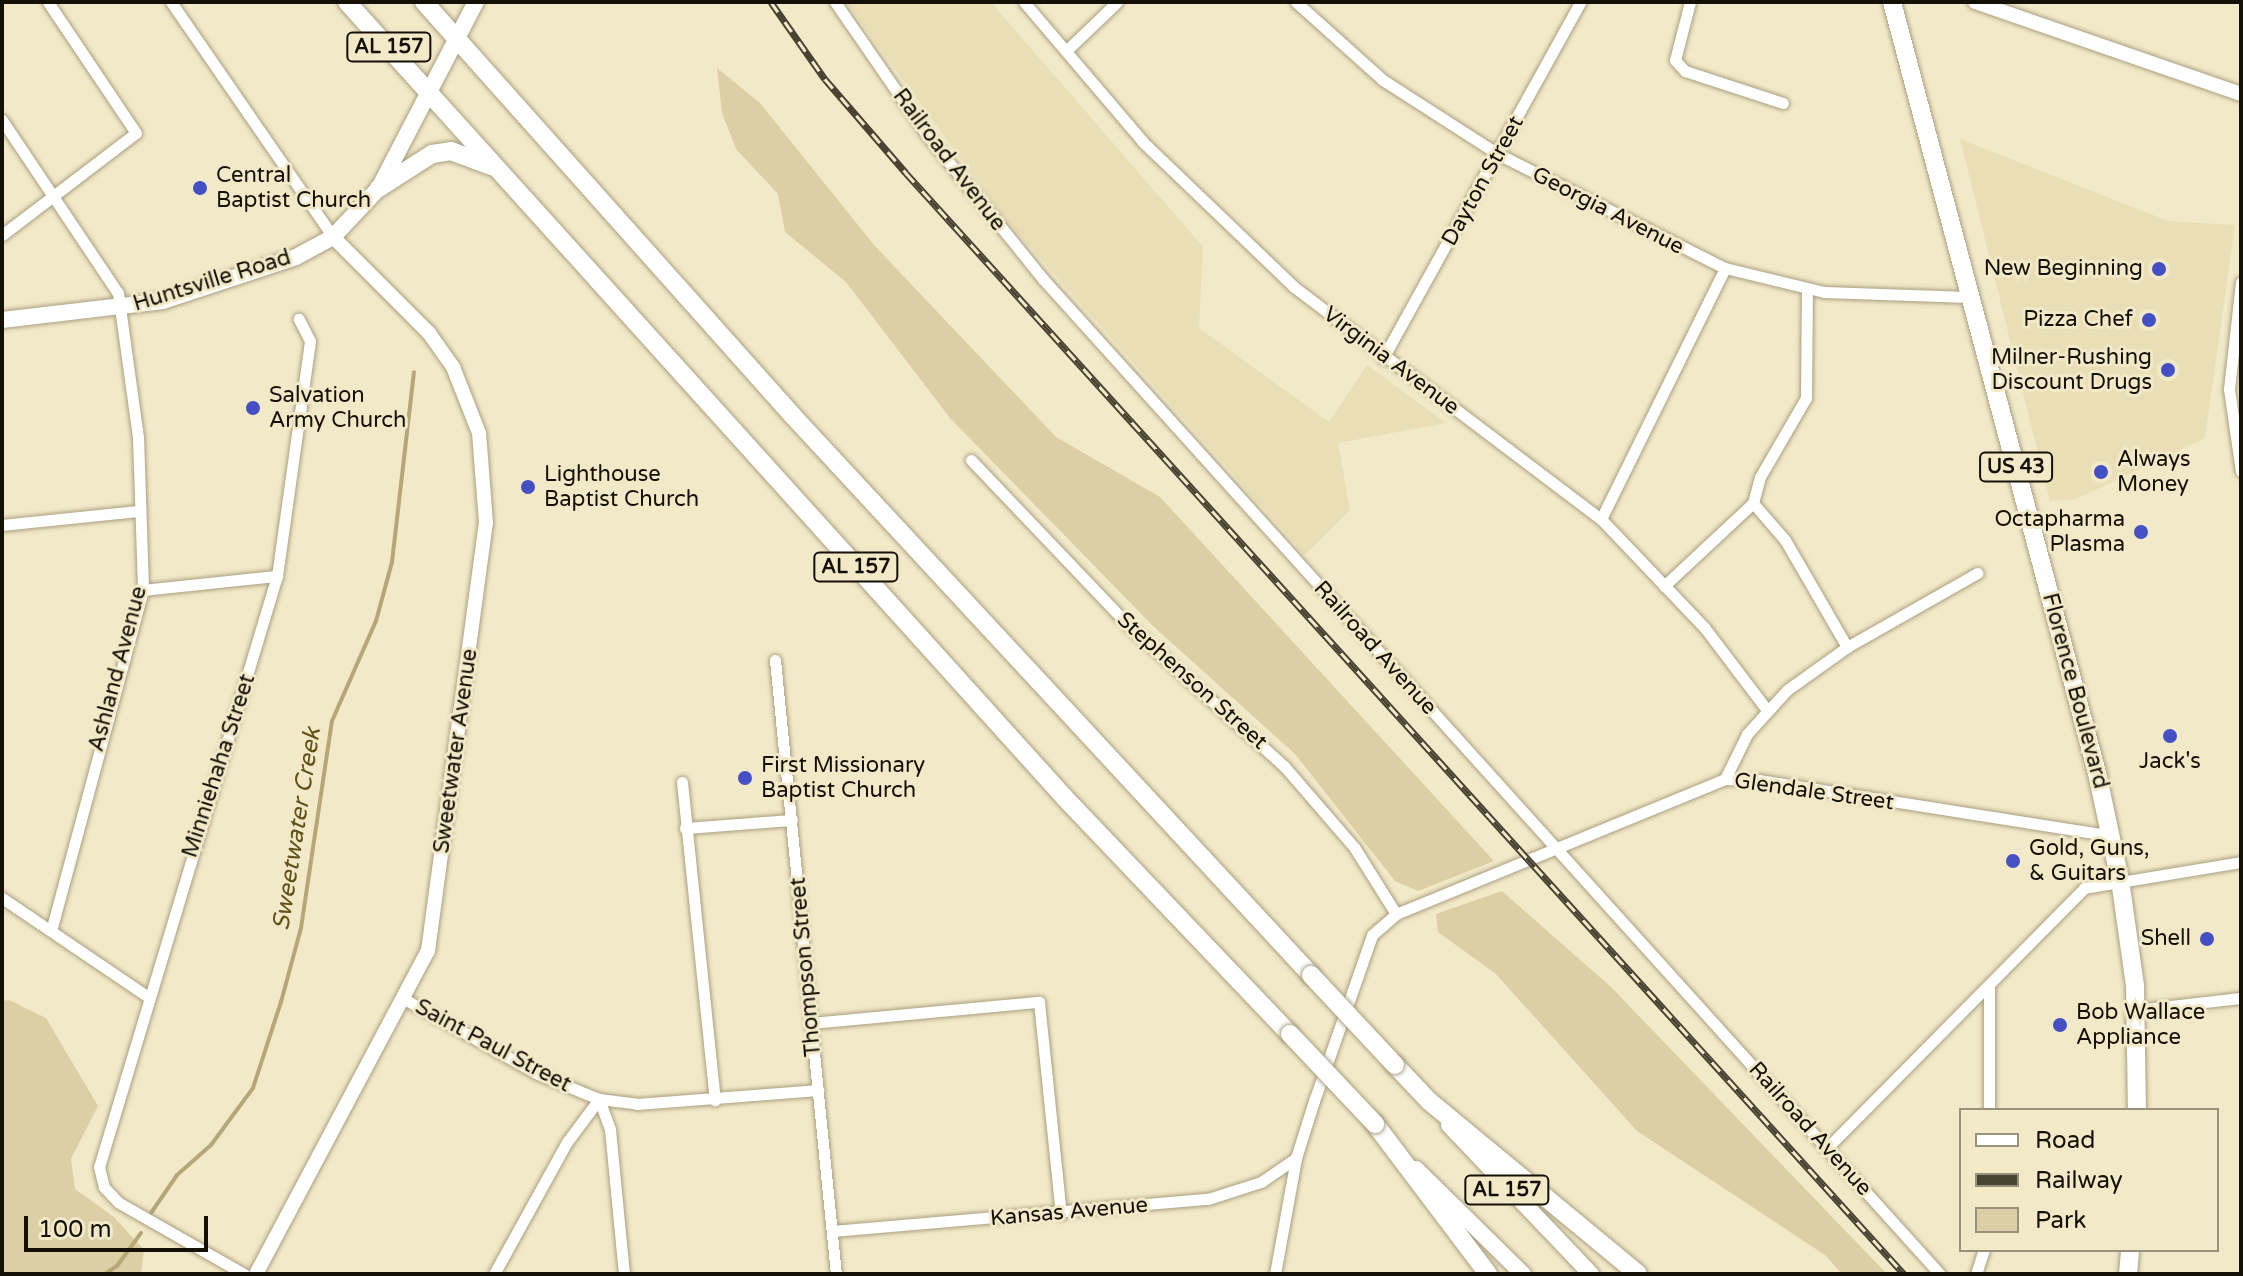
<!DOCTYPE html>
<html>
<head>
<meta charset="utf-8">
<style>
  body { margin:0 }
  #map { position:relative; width:2243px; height:1276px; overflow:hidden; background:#f2e9c8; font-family:"Varela Round",sans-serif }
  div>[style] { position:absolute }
  .built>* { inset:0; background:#eadeb6 }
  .green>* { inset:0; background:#dccfa5 }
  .stream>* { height:4px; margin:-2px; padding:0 2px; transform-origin:2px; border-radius:2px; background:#b6a777 }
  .roads { filter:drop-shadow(0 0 2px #aaa081) drop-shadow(0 0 2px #aaa081) }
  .minor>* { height:11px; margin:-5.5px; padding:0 5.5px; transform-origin:5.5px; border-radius:5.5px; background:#fff }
  .tertiary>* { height:14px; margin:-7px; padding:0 7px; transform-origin:7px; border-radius:7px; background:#fff }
  .secondary>* { height:16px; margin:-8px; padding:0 8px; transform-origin:8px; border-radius:8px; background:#fff }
  .primary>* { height:16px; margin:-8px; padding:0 8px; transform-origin:8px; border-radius:8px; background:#fff }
  .trunk>* { height:18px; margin:-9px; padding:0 9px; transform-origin:9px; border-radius:9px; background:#fff }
  .rail>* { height:7px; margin-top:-3.5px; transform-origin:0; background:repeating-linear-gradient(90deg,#f2e9c8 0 12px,#484332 0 24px); box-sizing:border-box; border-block:2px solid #484332 }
  .bridges { filter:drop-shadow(0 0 2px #aaa081) drop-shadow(0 0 2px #aaa081) }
  .trunk-bridge>* { height:18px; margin:-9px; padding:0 9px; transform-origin:9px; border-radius:9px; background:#fff }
  .dots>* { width:22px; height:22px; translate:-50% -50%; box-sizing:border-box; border:4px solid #f2e9c8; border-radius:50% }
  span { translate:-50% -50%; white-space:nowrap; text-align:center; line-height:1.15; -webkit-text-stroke:6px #f2e9c8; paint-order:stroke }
  .shield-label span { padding:2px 6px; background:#f2e9c8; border:2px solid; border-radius:6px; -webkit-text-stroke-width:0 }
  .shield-label { font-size:20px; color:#141005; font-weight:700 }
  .street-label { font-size:22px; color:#141005 }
  .poi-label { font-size:22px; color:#141005 }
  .left { translate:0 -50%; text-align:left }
  .right { translate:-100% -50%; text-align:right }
  .water-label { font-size:24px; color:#625218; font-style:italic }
  .frame { position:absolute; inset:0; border:4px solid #141005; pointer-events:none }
  .legend { position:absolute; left:1959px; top:1108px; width:260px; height:144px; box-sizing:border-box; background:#f2e9c8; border:2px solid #99927a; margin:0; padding:10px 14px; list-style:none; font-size:24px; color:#141005 }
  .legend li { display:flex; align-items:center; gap:16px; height:40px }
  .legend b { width:40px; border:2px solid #99927a }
  .scale { position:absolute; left:24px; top:1216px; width:184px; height:36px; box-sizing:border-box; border:4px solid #141005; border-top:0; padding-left:10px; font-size:24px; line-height:28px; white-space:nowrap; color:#141005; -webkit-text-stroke:6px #f2e9c8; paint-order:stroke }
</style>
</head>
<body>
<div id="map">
  <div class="built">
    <i style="clip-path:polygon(846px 2px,991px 2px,1203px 247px,1199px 328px,1329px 422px,1367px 365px,1446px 423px,1338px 443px,1350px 510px,1305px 555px,1005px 219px)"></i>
    <i style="clip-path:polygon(1960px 139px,2168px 221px,2235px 225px,2205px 438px,2076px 499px,2050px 501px)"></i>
  </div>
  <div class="green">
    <i style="clip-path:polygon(717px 68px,760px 103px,874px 245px,1056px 437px,1160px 497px,1494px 861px,1418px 891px,1395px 881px,1295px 754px,1153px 626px,950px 418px,846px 282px,785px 232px,778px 194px,736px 149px,722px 113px)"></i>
    <i style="clip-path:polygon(1502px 891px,1611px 987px,1887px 1274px,1842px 1274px,1825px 1255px,1637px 1131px,1496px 974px,1438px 932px,1436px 914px)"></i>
    <i style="clip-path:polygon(9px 1000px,46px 1018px,98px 1106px,71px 1159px,75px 1189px,114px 1217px,144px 1250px,141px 1274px,2px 1274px,2px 1001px)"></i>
  </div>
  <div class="stream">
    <i style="left:151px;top:1213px;width:46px;rotate:-55.6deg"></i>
    <i style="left:177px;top:1175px;width:45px;rotate:-41.4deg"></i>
    <i style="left:211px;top:1145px;width:71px;rotate:-53.6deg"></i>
    <i style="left:253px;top:1088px;width:90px;rotate:-72deg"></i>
    <i style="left:281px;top:1002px;width:77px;rotate:-74.9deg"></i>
    <i style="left:301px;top:928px;width:209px;rotate:-81.5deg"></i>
    <i style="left:332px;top:721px;width:109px;rotate:-66.3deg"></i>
    <i style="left:376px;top:621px;width:61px;rotate:-74.8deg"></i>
    <i style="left:392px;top:562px;width:191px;rotate:-83.4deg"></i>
    <i style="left:105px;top:1274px;width:14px;rotate:-34deg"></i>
    <i style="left:117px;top:1266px;width:41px;rotate:-54deg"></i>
  </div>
  <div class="roads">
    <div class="minor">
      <i style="left:171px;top:2px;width:285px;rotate:55.4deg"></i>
      <i style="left:835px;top:2px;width:160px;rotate:55.4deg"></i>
      <i style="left:926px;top:134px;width:186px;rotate:51.1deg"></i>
      <i style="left:1043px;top:279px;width:1340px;rotate:47.97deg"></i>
      <i style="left:1024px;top:2px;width:184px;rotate:49.6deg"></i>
      <i style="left:1143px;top:142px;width:209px;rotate:43.8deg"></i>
      <i style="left:1294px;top:287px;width:385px;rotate:37.1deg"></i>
      <i style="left:1601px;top:519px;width:149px;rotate:46.4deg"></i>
      <i style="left:1704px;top:627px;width:104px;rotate:52.8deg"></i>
      <i style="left:1296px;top:2px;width:117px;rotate:41.9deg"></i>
      <i style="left:1383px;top:80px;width:137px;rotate:32.8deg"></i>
      <i style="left:1498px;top:154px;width:254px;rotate:26.7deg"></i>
      <i style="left:1725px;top:268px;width:102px;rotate:13.6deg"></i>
      <i style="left:1824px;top:292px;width:145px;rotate:2deg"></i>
      <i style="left:1690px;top:2px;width:60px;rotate:104.5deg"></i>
      <i style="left:1675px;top:60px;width:15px;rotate:48deg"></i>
      <i style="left:1685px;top:71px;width:103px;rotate:18.1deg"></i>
      <i style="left:1068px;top:49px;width:68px;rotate:-43.8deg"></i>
      <i style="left:2px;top:120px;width:208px;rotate:56.2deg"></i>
      <i style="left:118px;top:293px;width:145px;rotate:82.1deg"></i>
      <i style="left:138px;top:437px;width:153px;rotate:88.1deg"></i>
      <i style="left:143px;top:590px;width:352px;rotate:105.1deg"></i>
      <i style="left:2px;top:235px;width:168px;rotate:-37.3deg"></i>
      <i style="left:136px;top:133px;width:158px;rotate:-123.9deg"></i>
      <i style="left:2241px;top:282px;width:108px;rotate:96.4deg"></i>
      <i style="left:2229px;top:389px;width:83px;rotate:81.7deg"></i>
      <i style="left:1383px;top:358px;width:407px;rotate:-61deg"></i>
      <i style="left:971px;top:460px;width:229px;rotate:46.4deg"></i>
      <i style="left:1129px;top:626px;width:209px;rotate:42.1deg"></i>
      <i style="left:1284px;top:766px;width:107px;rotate:49.2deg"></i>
      <i style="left:1354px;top:847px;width:79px;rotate:57.9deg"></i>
      <i style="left:1753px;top:503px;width:49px;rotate:49.1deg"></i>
      <i style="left:1785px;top:540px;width:124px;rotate:59.9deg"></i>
      <i style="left:1601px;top:519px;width:280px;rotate:-63.7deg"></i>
      <i style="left:2px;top:525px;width:136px;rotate:-5.9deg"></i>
      <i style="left:1664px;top:586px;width:122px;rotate:-43deg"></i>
      <i style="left:1753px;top:503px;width:27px;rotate:-75deg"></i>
      <i style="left:1760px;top:477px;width:91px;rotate:-59.8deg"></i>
      <i style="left:1806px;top:398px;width:109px;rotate:-89.5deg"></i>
      <i style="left:143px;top:590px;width:135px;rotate:-6deg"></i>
      <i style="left:775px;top:660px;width:617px;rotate:84.33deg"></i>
      <i style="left:1725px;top:779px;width:50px;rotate:-63.9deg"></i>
      <i style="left:1747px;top:734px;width:59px;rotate:-47.7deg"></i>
      <i style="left:1787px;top:690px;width:74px;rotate:-35.6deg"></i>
      <i style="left:1847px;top:647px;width:150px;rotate:-29.6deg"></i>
      <i style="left:682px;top:782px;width:320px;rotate:84.1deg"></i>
      <i style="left:685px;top:828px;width:107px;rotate:-4.3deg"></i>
      <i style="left:2px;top:898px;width:176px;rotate:34.1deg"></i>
      <i style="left:1989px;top:988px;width:122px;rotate:90deg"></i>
      <i style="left:406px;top:1000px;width:151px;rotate:29.3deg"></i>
      <i style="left:538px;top:1074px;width:66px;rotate:22.3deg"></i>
      <i style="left:599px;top:1099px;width:38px;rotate:7deg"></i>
      <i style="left:637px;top:1104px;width:182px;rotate:-4.4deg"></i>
      <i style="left:2135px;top:1010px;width:107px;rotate:-6.5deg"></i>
      <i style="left:811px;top:1023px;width:229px;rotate:-5.3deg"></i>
      <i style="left:1039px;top:1002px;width:213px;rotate:84.1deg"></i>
      <i style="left:599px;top:1099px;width:32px;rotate:70deg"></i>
      <i style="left:610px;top:1129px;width:146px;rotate:84.5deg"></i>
      <i style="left:1828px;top:1147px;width:364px;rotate:-45.3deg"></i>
      <i style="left:2084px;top:888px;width:159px;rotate:-9.4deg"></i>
      <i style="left:832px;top:1231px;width:377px;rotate:-4.9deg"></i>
      <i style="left:1208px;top:1199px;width:56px;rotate:-17.8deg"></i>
      <i style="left:1261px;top:1182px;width:42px;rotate:-34.4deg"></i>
      <i style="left:244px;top:1274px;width:145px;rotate:-150.3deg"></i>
      <i style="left:118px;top:1202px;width:21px;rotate:-133deg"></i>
      <i style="left:104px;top:1187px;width:21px;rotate:-104deg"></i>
      <i style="left:99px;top:1167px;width:617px;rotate:-73.24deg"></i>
      <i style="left:277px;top:576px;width:237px;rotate:-82deg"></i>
      <i style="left:310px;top:341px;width:25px;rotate:-117deg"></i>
      <i style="left:494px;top:1274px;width:151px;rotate:-61.1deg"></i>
      <i style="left:567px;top:1142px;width:54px;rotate:-53.3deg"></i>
      <i style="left:1275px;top:1274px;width:118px;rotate:-79.7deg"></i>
      <i style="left:1296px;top:1158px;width:60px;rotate:-72.5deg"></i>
      <i style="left:1314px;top:1101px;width:176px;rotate:-70.7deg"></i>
      <i style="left:1372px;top:935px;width:32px;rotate:-41deg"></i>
      <i style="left:1396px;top:914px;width:356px;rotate:-22.3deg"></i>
      <i style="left:1725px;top:779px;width:34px;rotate:2deg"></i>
      <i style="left:1759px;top:780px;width:356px;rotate:9deg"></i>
      <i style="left:1976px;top:1274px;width:25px;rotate:-72deg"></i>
    </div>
    <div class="tertiary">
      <i style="left:1975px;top:2px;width:281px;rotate:19.1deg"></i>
      <i style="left:256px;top:1274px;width:366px;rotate:-62deg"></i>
      <i style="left:428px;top:951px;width:432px;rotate:-82.3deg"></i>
      <i style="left:486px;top:523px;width:90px;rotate:-94.4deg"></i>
      <i style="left:479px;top:433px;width:71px;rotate:-111.5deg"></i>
      <i style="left:453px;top:367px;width:42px;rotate:-125.2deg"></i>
      <i style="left:429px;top:333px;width:136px;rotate:-135deg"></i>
    </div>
    <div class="secondary">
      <i style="left:2px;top:320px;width:162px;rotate:-6.7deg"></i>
      <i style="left:163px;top:301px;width:140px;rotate:-18.3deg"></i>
      <i style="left:296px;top:257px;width:42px;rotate:-28.4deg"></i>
      <i style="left:333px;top:237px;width:67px;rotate:-46.8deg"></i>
      <i style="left:379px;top:188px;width:210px;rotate:-62.5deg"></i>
    </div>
    <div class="primary">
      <i style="left:1449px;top:1125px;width:206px;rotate:46.4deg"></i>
      <i style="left:1416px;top:1169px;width:150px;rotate:44.5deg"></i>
    </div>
    <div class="trunk">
      <i style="left:347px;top:2px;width:1071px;rotate:47.95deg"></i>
      <i style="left:1064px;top:797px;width:327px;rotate:46.4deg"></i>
      <i style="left:424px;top:2px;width:555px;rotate:48.29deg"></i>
      <i style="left:793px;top:416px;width:762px;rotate:47.18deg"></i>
      <i style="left:1892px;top:2px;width:798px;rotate:75.11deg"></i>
      <i style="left:2097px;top:773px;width:109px;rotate:77.9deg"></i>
      <i style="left:2120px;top:880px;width:106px;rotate:81.9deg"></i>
      <i style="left:2135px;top:985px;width:125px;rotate:89.1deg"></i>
      <i style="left:379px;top:188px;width:63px;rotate:-32.7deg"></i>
      <i style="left:432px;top:154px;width:19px;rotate:-9deg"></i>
      <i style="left:451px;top:151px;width:43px;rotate:20.6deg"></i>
      <i style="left:1395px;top:1065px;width:50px;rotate:46.6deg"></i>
      <i style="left:1429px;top:1101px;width:271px;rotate:39.6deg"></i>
      <i style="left:1375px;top:1124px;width:188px;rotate:53deg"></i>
      <i style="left:2128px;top:1274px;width:24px;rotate:-85deg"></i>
    </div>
  </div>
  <div class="rail">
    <i style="left:771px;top:2px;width:94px;rotate:55deg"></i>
    <i style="left:825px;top:79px;width:124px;rotate:49.2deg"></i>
    <i style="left:906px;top:173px;width:1486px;rotate:47.81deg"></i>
  </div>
  <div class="bridges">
    <div class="trunk-bridge">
      <i style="left:1311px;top:975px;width:123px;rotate:47deg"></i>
      <i style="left:1290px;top:1034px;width:124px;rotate:46.6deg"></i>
    </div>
  </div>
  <div class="dots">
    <i style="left:200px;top:188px;background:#4450c4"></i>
    <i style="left:2159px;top:269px;background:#4450c4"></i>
    <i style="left:2149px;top:320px;background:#4450c4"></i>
    <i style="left:2168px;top:370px;background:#4450c4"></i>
    <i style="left:253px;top:408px;background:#4450c4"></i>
    <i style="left:2101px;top:472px;background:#4450c4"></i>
    <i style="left:528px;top:487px;background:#4450c4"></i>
    <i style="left:2141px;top:532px;background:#4450c4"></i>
    <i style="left:2170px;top:736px;background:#4450c4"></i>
    <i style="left:745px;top:778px;background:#4450c4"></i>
    <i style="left:2013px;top:861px;background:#4450c4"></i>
    <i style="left:2207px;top:939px;background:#4450c4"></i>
    <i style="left:2060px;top:1025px;background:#4450c4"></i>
  </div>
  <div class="shield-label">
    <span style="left:389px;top:47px">AL 157</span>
    <span style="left:2016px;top:467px">US 43</span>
    <span style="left:856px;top:567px">AL 157</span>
    <span style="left:1507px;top:1190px">AL 157</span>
  </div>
  <div class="street-label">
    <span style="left:949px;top:160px;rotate:53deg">Railroad Avenue</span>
    <span style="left:1483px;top:181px;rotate:-61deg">Dayton Street</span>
    <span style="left:1608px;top:211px;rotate:27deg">Georgia Avenue</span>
    <span style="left:212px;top:281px;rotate:-17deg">Huntsville Road</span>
    <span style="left:1391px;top:361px;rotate:37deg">Virginia Avenue</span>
    <span style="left:1375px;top:648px;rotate:48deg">Railroad Avenue</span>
    <span style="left:118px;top:669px;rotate:-75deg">Ashland Avenue</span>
    <span style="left:1192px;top:681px;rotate:42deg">Stephenson Street</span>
    <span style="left:2075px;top:691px;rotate:75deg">Florence Boulevard</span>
    <span style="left:456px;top:751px;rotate:-82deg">Sweetwater Avenue</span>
    <span style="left:219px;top:766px;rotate:-72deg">Minniehaha Street</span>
    <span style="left:1814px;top:792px;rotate:8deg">Glendale Street</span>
    <span style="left:806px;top:967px;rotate:-95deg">Thompson Street</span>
    <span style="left:493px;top:1046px;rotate:28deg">Saint Paul Street</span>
    <span style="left:1810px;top:1129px;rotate:48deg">Railroad Avenue</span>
    <span style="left:1069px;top:1212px;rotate:-5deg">Kansas Avenue</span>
  </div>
  <div class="poi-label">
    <span class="left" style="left:216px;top:188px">Central<br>Baptist Church</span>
    <span class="right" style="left:2143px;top:269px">New Beginning</span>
    <span class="right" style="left:2133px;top:320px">Pizza Chef</span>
    <span class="right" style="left:2152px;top:370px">Milner-Rushing<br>Discount Drugs</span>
    <span class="left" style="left:269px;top:408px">Salvation<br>Army Church</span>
    <span class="left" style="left:2117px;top:472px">Always<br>Money</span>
    <span class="left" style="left:544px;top:487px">Lighthouse<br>Baptist Church</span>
    <span class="right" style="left:2125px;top:532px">Octapharma<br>Plasma</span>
    <span style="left:2170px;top:762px">Jack's</span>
    <span class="left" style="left:761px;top:778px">First Missionary<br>Baptist Church</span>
    <span class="left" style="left:2029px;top:861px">Gold, Guns,<br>&amp; Guitars</span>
    <span class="right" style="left:2191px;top:939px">Shell</span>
    <span class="left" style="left:2076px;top:1025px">Bob Wallace<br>Appliance</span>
  </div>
  <div class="water-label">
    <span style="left:297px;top:829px;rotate:-81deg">Sweetwater Creek</span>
  </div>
  <div class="frame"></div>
  <ul class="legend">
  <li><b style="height:10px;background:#fff"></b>Road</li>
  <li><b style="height:10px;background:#484332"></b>Railway</li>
  <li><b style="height:22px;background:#dccfa5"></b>Park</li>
  </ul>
  <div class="scale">100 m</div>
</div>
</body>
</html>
